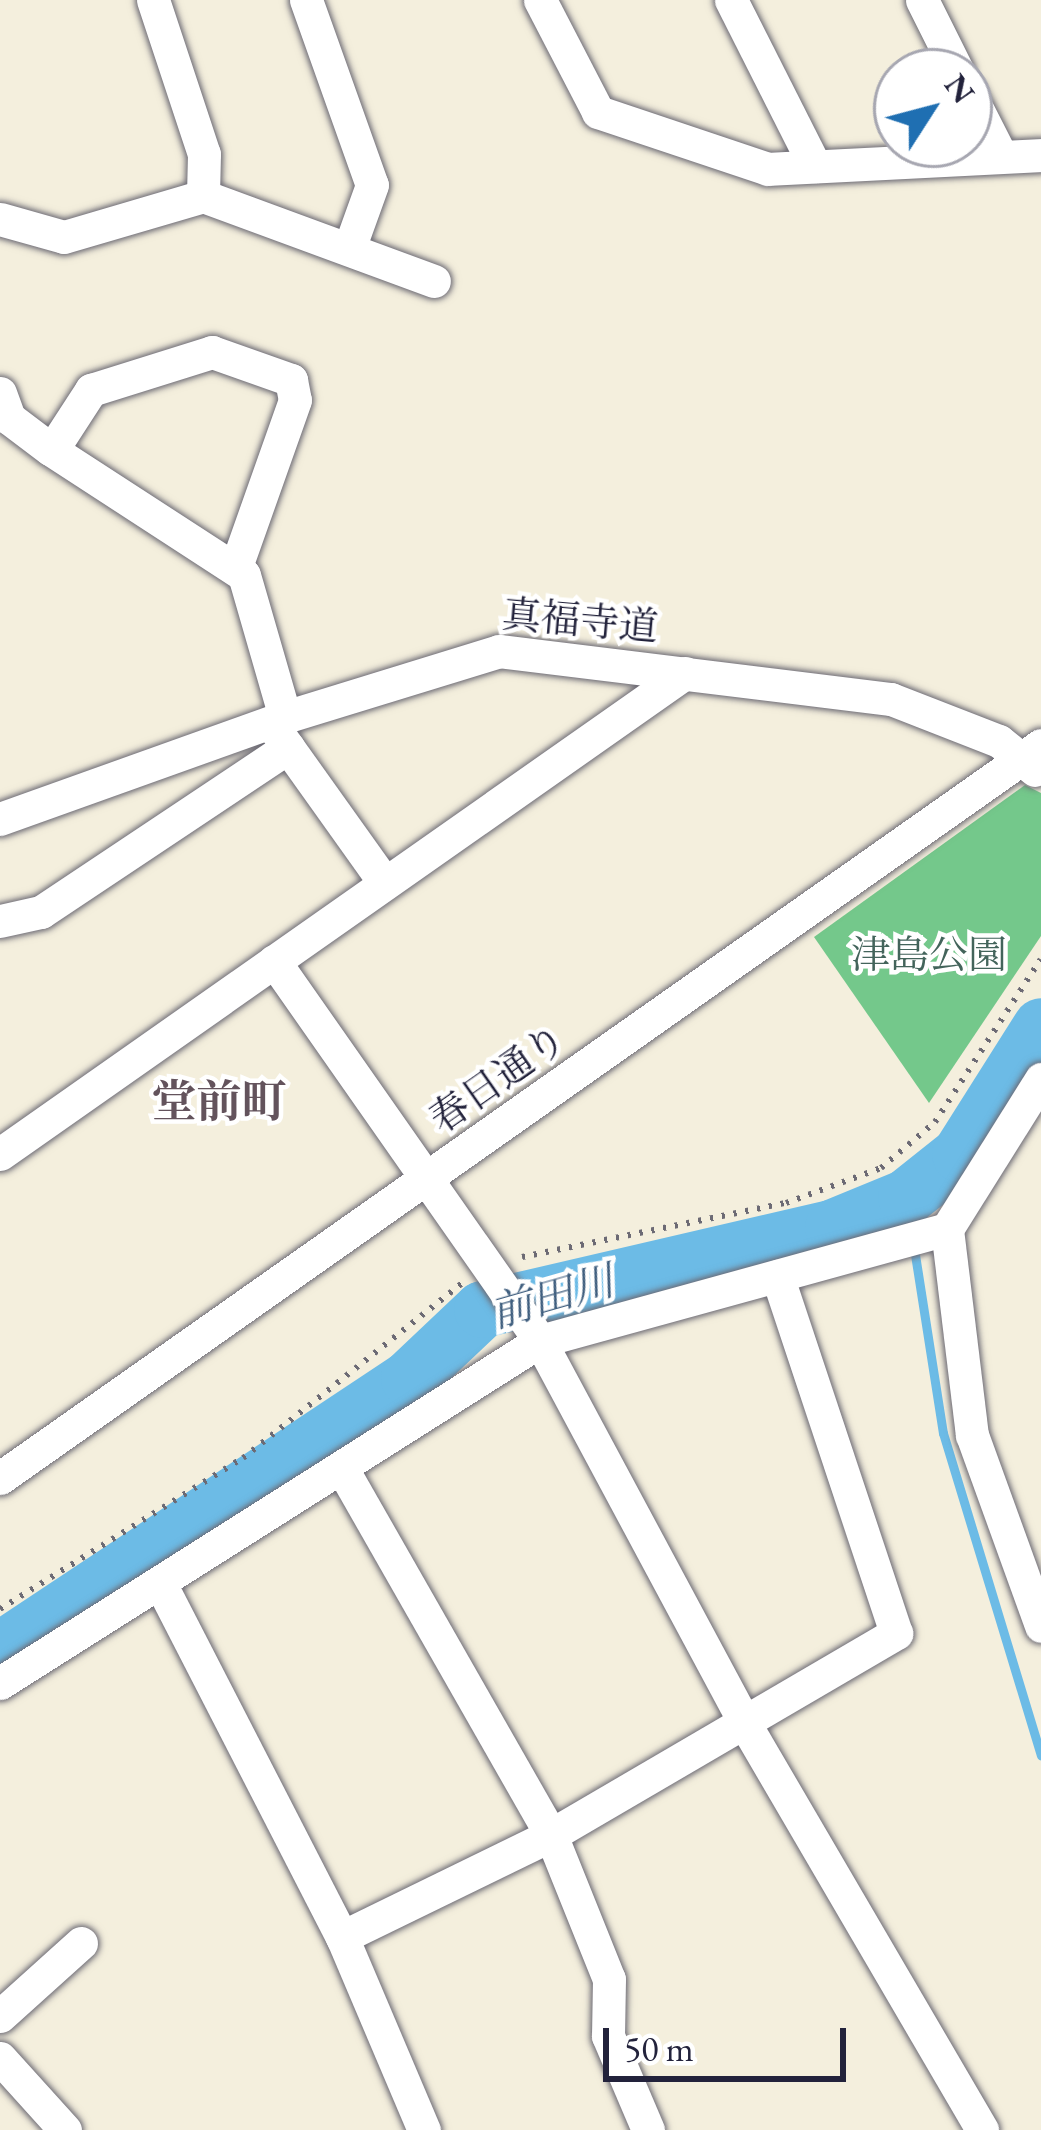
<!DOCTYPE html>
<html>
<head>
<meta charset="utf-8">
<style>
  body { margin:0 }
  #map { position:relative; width:1041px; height:2130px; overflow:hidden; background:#f4efdd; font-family:"EB Garamond","Noto Serif JP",serif }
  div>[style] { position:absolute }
  .green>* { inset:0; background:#74c88b }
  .stream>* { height:9px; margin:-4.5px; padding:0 4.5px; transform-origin:4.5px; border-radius:4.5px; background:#6cbbe6 }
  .river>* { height:57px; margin:-28.5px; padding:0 28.5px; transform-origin:28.5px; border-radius:28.5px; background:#6cbbe6 }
  .path>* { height:6px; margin-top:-3px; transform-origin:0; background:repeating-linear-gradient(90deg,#6c6a74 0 3px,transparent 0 12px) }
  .roads { filter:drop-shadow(0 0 3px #6c6a74) drop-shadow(0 0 3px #6c6a74) }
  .minor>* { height:33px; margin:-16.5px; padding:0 16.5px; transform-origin:16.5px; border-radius:16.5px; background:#fff }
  span { translate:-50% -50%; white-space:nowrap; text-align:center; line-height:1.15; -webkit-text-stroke:9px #fff; paint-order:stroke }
  .street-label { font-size:39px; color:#22223b }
  .park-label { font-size:39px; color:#43645b }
  .water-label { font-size:42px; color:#405f7f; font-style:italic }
  .quarter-label { font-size:45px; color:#63535c; font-weight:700 }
  .north { position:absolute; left:873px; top:48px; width:120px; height:120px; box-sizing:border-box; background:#fff; border:3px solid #a7a7b1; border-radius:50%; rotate:54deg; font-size:33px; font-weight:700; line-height:48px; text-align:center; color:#22223b }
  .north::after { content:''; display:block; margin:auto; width:42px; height:54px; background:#1f6fb2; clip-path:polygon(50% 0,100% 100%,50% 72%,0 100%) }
  .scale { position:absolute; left:603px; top:2028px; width:243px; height:54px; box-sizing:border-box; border:6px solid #22223b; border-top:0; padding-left:15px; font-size:36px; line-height:42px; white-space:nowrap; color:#22223b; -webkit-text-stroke:9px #fff; paint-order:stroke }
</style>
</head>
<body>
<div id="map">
  <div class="green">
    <i style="clip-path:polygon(1025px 785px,1041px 793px,1041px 936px,929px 1103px,814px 937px)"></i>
  </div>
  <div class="stream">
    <i style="left:906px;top:1197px;width:239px;rotate:81.1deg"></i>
    <i style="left:943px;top:1433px;width:337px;rotate:73.1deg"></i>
  </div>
  <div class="river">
    <i style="left:0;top:1650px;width:491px;rotate:-33.6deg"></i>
    <i style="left:409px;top:1378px;width:100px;rotate:-43.4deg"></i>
    <i style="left:482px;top:1309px;width:360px;rotate:-13.1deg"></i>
    <i style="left:833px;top:1227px;width:79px;rotate:-22.3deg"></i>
    <i style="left:906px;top:1197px;width:69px;rotate:-38.5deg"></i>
    <i style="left:960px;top:1154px;width:151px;rotate:-57.7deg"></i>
  </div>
  <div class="path">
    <i style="left:522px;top:1257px;width:269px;rotate:-11.6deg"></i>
    <i style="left:786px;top:1203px;width:101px;rotate:-20.2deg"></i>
    <i style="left:881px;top:1168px;width:71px;rotate:-40.4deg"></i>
    <i style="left:935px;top:1122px;width:194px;rotate:-57deg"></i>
    <i style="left:0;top:1609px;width:286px;rotate:-31.9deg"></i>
    <i style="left:243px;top:1458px;width:280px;rotate:-38.6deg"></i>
  </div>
  <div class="roads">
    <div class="minor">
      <i style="left:153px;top:0;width:162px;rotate:71.7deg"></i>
      <i style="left:204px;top:154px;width:42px;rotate:91.4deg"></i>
      <i style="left:306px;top:0;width:196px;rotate:70.4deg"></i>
      <i style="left:372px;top:185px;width:68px;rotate:109.8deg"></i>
      <i style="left:540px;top:0;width:126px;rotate:62.6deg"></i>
      <i style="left:598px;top:112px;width:179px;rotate:18.5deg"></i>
      <i style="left:768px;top:169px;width:273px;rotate:-2.9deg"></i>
      <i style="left:731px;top:0;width:186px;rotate:63.2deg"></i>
      <i style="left:922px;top:0;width:80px;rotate:63.4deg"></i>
      <i style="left:969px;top:93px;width:71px;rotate:63.1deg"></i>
      <i style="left:0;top:219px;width:66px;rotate:15.7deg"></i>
      <i style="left:64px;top:237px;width:145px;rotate:-16.4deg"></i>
      <i style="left:203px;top:196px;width:246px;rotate:20.2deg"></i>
      <i style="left:0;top:393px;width:27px;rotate:70deg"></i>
      <i style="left:9px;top:418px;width:51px;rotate:37.1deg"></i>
      <i style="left:50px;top:449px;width:231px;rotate:33deg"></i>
      <i style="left:244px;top:575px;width:148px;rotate:73.9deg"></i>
      <i style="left:52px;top:450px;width:72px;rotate:-57deg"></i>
      <i style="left:91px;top:390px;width:127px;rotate:-17.4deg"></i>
      <i style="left:212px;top:352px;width:84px;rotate:19.5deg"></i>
      <i style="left:291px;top:380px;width:20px;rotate:79deg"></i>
      <i style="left:295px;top:400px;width:179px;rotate:109.5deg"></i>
      <i style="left:275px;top:729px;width:189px;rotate:54.5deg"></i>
      <i style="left:0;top:819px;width:303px;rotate:-19.7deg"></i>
      <i style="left:285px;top:717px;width:224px;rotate:-17.1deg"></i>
      <i style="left:499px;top:651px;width:395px;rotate:7deg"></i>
      <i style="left:891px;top:699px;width:116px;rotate:21.3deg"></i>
      <i style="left:999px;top:741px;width:46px;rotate:38.9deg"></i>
      <i style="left:0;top:921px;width:42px;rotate:-12.4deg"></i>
      <i style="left:41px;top:912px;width:297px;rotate:-33.7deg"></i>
      <i style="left:274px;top:961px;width:464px;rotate:55deg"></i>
      <i style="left:540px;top:1341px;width:434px;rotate:61.8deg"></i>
      <i style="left:745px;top:1724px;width:470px;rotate:59.7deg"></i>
      <i style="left:1041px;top:1079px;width:177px;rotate:122.1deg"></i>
      <i style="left:947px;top:1229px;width:208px;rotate:83.1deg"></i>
      <i style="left:972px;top:1435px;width:203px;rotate:70.1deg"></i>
      <i style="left:0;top:1154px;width:837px;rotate:-35.08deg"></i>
      <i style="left:344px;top:1472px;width:418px;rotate:60.3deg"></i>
      <i style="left:551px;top:1835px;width:155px;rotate:68.1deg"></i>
      <i style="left:609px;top:1979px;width:57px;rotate:91deg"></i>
      <i style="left:608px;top:2036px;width:102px;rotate:66.9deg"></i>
      <i style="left:0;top:1478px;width:1273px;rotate:-35.15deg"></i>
      <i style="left:162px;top:1587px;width:394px;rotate:62.8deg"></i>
      <i style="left:342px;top:1937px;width:210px;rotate:67deg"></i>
      <i style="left:0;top:1683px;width:639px;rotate:-32.35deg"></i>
      <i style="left:540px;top:1341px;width:422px;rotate:-15.4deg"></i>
      <i style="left:342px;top:1937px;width:233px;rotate:-26deg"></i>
      <i style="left:551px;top:1835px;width:400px;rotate:-30.3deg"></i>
      <i style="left:896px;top:1633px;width:376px;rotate:-108.4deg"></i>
      <i style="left:0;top:2016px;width:109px;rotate:-42deg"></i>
      <i style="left:0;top:2058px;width:97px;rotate:47.9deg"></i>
    </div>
  </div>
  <div class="street-label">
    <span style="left:580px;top:621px;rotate:5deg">真福寺道</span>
    <span style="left:498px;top:1079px;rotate:-35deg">春日通り</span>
  </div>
  <div class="park-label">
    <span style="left:929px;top:955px">津島公園</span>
  </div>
  <div class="water-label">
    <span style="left:552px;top:1297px;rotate:-16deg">前田川</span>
  </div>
  <div class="quarter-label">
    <span style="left:219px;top:1102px">堂前町</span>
  </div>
  <div class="north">N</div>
  <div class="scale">50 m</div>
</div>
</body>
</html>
